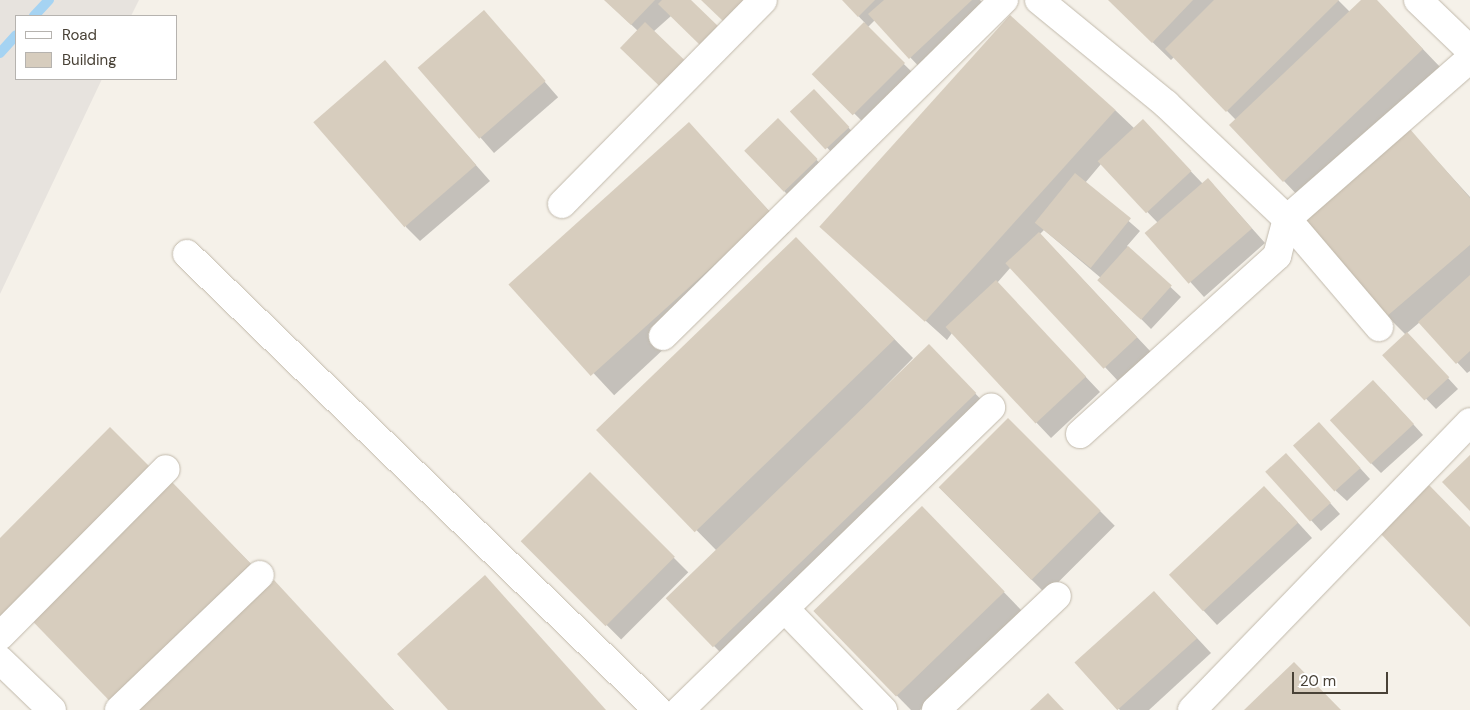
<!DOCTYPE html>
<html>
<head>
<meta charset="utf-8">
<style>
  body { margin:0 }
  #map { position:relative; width:1470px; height:710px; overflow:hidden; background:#f5f1e9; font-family:"DM Sans",sans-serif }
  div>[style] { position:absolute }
  .industrial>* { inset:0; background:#e7e3de }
  .shadow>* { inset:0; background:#0003; transform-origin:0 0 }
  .stream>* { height:10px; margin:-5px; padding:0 5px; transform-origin:5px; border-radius:5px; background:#a5d3f2 }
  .building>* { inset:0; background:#d7cdbe; transform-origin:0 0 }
  .roads { filter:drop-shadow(0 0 1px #c1b9ab) drop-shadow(0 0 1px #c1b9ab) }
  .minor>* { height:28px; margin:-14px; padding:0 14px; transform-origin:14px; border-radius:14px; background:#fff }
  .tertiary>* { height:28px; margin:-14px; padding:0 14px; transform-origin:14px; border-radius:14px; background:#fff }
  span { translate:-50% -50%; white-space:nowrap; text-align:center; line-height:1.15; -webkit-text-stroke:4.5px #fff; paint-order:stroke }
  .legend { position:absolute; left:15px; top:15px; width:162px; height:65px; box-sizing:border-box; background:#fff; border:1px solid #b6b3af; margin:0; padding:6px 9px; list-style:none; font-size:15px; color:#494237 }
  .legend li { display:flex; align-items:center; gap:10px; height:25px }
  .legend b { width:25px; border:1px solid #b6b3af }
  .scale { position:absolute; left:1292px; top:672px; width:96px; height:22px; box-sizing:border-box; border:2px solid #494237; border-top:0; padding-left:6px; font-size:15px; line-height:18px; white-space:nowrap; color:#494237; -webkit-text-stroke:4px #fff; paint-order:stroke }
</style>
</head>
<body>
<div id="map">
  <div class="industrial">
    <i style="clip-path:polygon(0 0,139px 0,131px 16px,16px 16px,16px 79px,102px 79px,0 294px)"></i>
  </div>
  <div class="shadow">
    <i style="clip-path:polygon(605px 0,689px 0,653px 32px,638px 31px)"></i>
    <i style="clip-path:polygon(843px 0,980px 0,991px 11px,925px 73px,875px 20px,867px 28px,914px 74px,865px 124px,814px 74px,865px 23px)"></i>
    <i style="clip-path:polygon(1109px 0,1338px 0,1350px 12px,1363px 0,1376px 0,1441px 68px,1302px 200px,1231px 125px,1236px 120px,1174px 57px,1171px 60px)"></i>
    <i style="left:484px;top:12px;width:113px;height:85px;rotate:49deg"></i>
    <i style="clip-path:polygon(385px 62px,490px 181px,420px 241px,406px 227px)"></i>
    <i style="clip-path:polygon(824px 101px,858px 138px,837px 158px,792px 111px)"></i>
    <i style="clip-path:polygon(1115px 110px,1135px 129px,1153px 132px,1203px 184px,1208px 179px,1265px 243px,1204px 297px,1146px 233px,1158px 223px,1101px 164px,1085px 183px,1140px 231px,1127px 246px,1181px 297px,1151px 329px,1101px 278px,1044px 230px,1040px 234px,1151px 352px,1119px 382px,1011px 267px,997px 283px,1100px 392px,1051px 438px,952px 333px,947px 340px,824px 229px)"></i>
    <i style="left:778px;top:120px;width:70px;height:45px;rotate:46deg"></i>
    <i style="left:688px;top:124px;width:148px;height:239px;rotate:47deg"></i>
    <i style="clip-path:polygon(1409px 130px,1470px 197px,1470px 371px,1467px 373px,1420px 322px,1407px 333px,1458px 389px,1436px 409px,1384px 355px,1406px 335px,1387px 316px)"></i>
    <i style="clip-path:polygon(796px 239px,913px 358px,836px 436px,947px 364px,993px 412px,732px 664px,714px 646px,717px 551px,599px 431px)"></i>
    <i style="clip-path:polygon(1384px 392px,1423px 435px,1381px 473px,1371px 463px)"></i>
    <i style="left:1008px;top:419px;width:151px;height:97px;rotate:45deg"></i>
    <i style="clip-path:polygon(1329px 434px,1370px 479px,1347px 501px,1336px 491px)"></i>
    <i style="clip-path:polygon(1296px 465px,1340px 514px,1321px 531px,1267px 472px)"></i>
    <i style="left:590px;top:474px;width:139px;height:95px;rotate:45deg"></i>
    <i style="clip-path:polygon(167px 486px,189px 501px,394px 710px,119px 710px,109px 699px,0 540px)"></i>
    <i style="clip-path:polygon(1279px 502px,1312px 538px,1217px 625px,1203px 610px)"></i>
    <i style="clip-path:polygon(940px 526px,1022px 611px,920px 710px,911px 710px,815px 612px)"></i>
    <i style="clip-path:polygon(1169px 608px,1211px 653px,1149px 710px,1120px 710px,1077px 664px)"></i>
  </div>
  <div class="stream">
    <i style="left:34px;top:16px;width:22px;rotate:-47deg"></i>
    <i style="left:0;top:53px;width:24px;rotate:-48deg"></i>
  </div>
  <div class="building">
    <i style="clip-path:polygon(604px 0,655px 0,631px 25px)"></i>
    <i style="clip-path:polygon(662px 0,691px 0,720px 28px,702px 47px,658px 4px)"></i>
    <i style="clip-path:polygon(701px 0,745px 0,724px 22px)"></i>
    <i style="clip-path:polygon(842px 0,875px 0,858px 17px)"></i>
    <i style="clip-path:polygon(884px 0,972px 0,909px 59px,868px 14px)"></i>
    <i style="clip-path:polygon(1108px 0,1193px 0,1152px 43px)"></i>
    <i style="clip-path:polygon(1214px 0,1339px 0,1226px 112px,1165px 49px)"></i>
    <i style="clip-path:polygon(1361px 0,1377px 0,1423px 49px,1283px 182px,1229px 125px)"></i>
    <i style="left:484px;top:10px;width:94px;height:88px;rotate:49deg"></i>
    <i style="left:1010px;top:15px;width:142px;height:285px;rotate:42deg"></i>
    <i style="left:645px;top:22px;width:62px;height:36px;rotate:44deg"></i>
    <i style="left:864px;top:22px;width:58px;height:74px;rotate:45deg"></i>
    <i style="left:385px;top:60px;width:139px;height:95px;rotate:49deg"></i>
    <i style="left:814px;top:89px;width:52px;height:33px;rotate:47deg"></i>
    <i style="left:778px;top:118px;width:57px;height:47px;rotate:46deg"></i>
    <i style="left:1143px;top:119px;width:71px;height:62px;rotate:47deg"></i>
    <i style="left:689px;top:122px;width:123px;height:243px;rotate:48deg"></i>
    <i style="clip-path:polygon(1409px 128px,1470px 198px,1470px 245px,1386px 317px,1302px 220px)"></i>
    <i style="left:1075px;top:173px;width:72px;height:64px;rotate:39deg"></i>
    <i style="left:1208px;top:178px;width:67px;height:84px;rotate:49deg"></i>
    <i style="left:1039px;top:232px;width:144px;height:46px;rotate:47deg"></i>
    <i style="left:796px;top:237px;width:142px;height:278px;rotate:46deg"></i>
    <i style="left:1128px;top:246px;width:59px;height:46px;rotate:42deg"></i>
    <i style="clip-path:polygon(1470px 275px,1470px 351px,1456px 364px,1418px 322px)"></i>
    <i style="left:996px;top:280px;width:132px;height:69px;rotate:47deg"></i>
    <i style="left:1407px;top:332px;width:62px;height:34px;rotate:47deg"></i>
    <i style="left:929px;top:344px;width:68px;height:366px;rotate:46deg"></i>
    <i style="left:1373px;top:380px;width:60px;height:59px;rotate:47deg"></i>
    <i style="left:1008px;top:418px;width:131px;height:98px;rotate:45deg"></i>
    <i style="left:1319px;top:422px;width:62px;height:35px;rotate:48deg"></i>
    <i style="clip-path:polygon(110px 427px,152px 469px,0 623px,0 538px)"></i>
    <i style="left:1286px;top:453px;width:67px;height:28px;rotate:48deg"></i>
    <i style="clip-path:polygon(1470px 455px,1470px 511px,1442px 482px)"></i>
    <i style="left:590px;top:472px;width:120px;height:98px;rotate:45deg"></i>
    <i style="left:171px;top:481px;width:115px;height:197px;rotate:46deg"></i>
    <i style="clip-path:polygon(1429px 485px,1470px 527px,1470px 627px,1379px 532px)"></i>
    <i style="left:1264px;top:486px;width:50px;height:130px;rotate:47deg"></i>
    <i style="left:922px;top:506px;width:119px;height:151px;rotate:46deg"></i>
    <i style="clip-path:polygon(485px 575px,606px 710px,448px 710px,397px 654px)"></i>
    <i style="clip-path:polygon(274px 580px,394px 710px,132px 710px)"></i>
    <i style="left:1154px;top:591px;width:64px;height:107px;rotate:48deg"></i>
    <i style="clip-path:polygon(1294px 662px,1341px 710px,1244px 710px)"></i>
    <i style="clip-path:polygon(1048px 693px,1064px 710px,1030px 710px)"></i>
  </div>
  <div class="roads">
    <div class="minor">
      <i style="left:1039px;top:0;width:164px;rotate:39.3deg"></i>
      <i style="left:1166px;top:104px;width:167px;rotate:43.5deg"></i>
      <i style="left:1287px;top:219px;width:142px;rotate:49.6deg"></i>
      <i style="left:1418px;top:0;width:72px;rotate:43.9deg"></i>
      <i style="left:562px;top:204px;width:286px;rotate:-45.4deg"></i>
      <i style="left:187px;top:254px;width:656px;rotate:44.07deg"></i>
      <i style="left:663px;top:336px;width:479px;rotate:-44.6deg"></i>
      <i style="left:1080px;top:434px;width:266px;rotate:-42.1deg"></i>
      <i style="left:1277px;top:256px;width:38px;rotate:-75deg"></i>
      <i style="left:1287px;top:219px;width:243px;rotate:-41.2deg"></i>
      <i style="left:785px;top:609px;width:141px;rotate:45.9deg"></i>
      <i style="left:0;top:636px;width:235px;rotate:-45.2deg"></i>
      <i style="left:119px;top:710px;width:195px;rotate:-43.8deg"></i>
      <i style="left:680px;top:710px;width:434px;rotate:-44.2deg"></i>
      <i style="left:936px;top:710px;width:166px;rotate:-43.3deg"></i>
      <i style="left:1192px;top:710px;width:400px;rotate:-46deg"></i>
    </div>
    <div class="tertiary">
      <i style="left:0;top:660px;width:72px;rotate:43.9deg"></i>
    </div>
  </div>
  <ul class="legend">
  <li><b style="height:6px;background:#fff"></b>Road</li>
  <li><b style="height:14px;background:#d7cdbe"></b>Building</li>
  </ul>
  <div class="scale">20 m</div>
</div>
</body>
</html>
